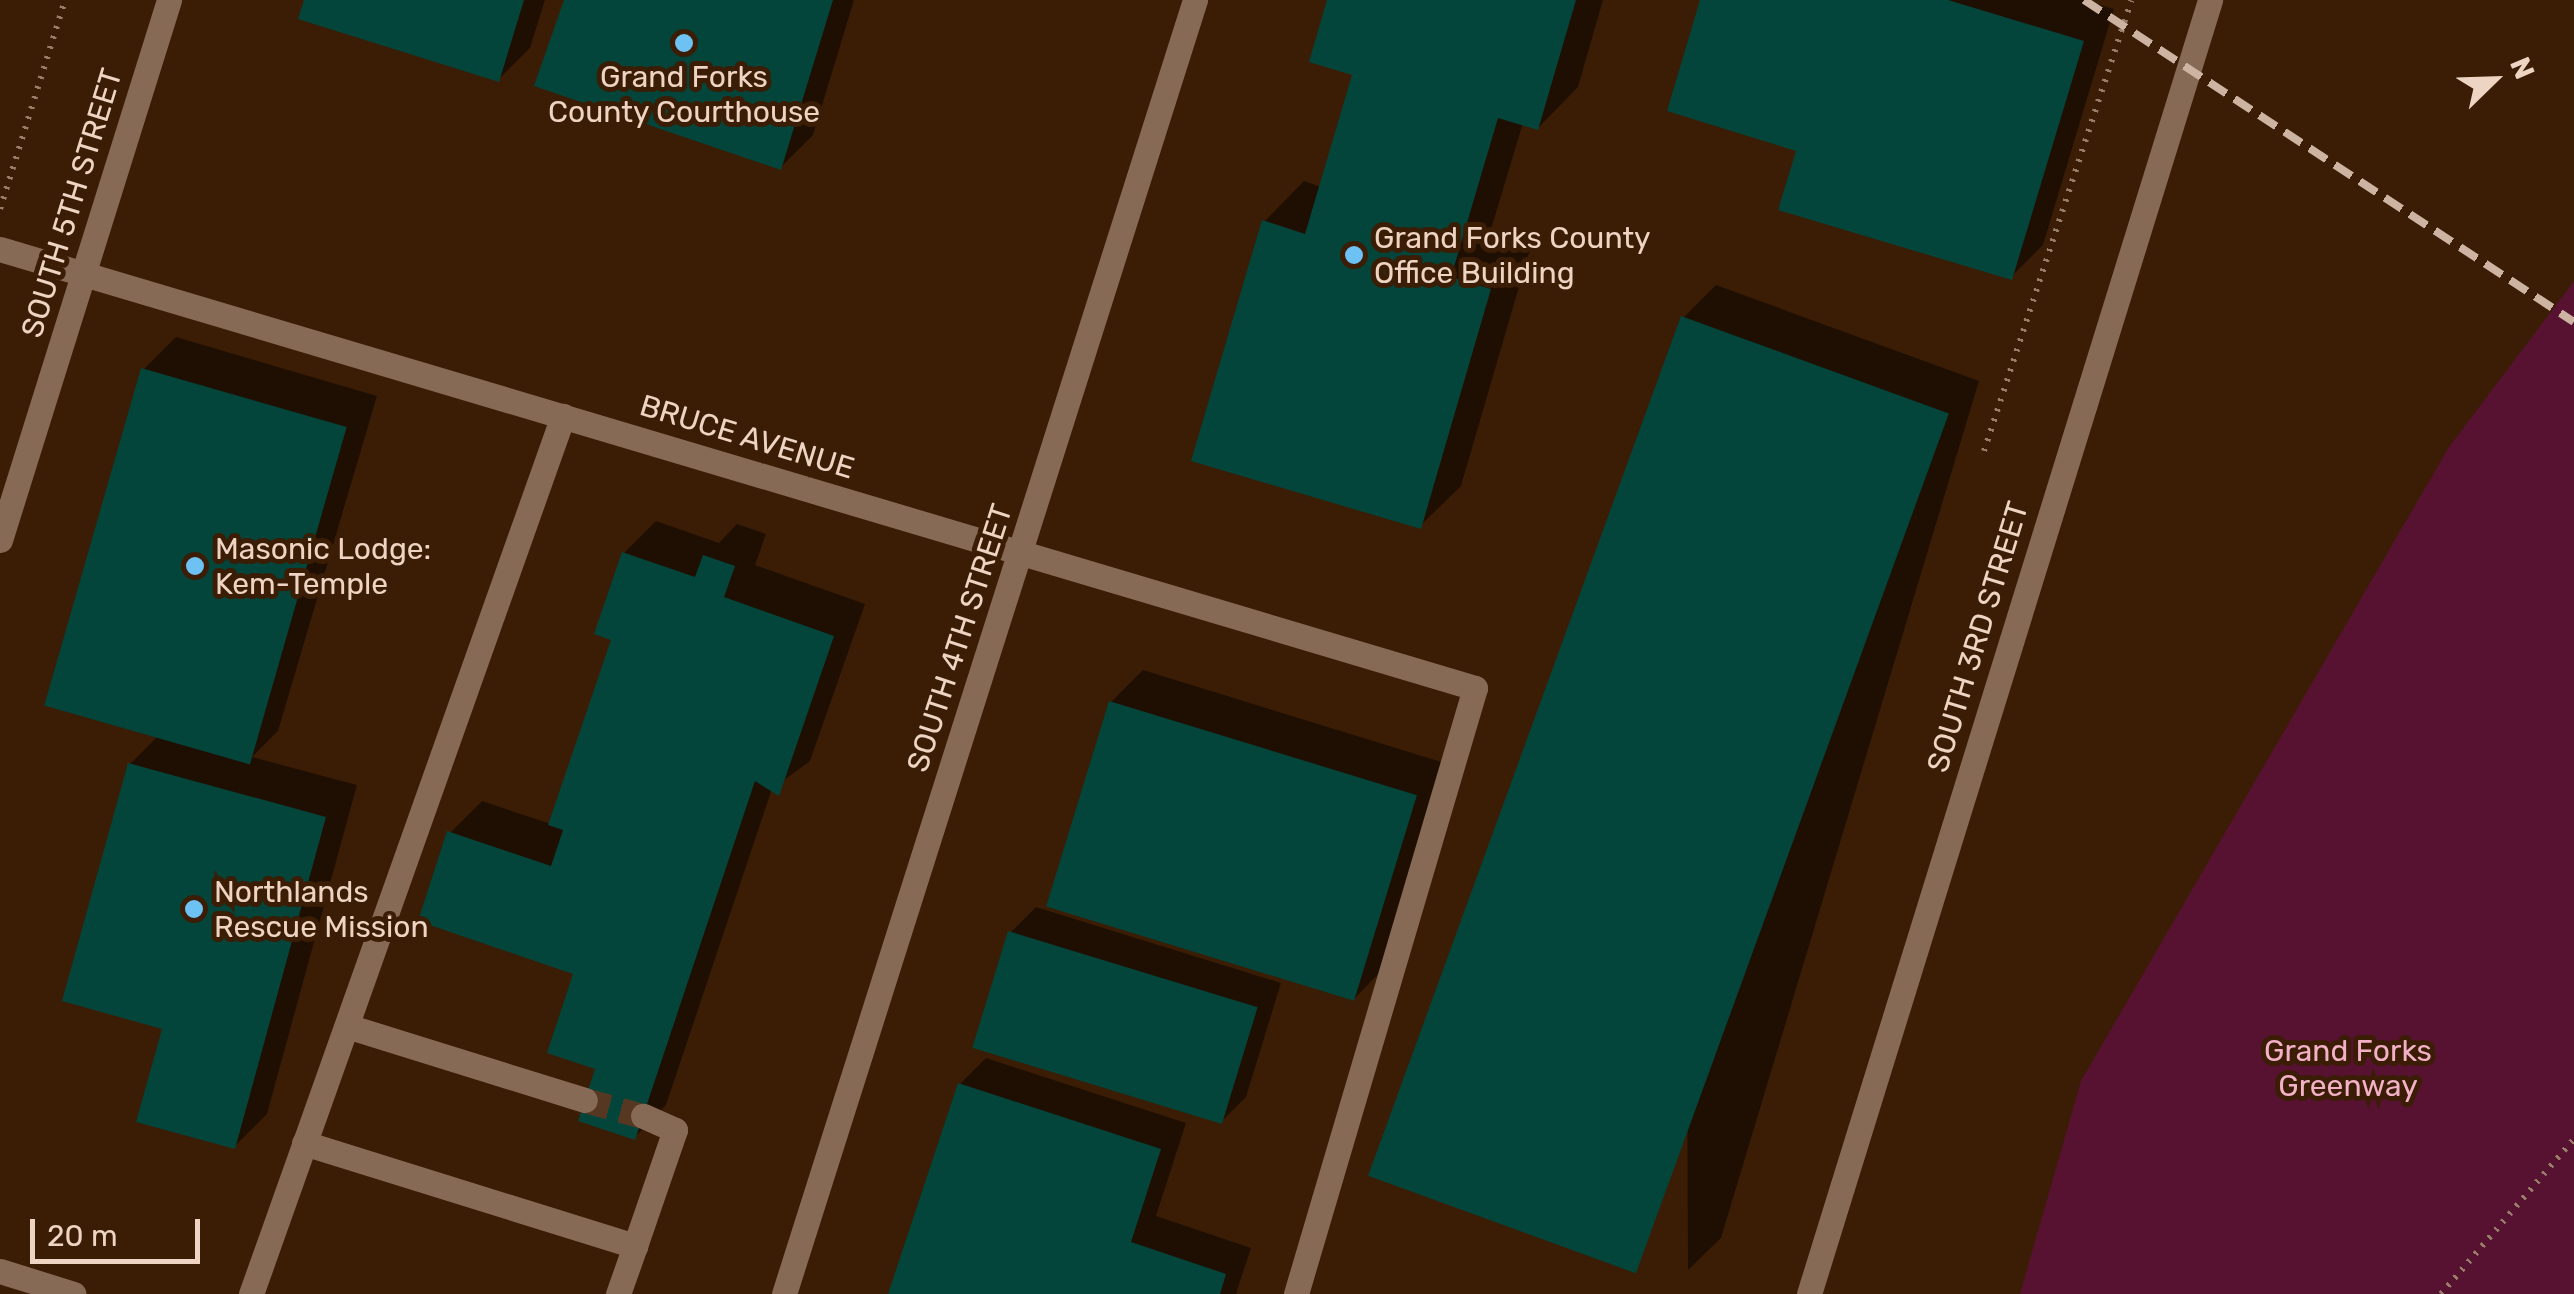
<!DOCTYPE html>
<html>
<head>
<meta charset="utf-8">
<style>
  body { margin:0 }
  #map { position:relative; width:2574px; height:1294px; overflow:hidden; background:#3b1d05; font-family:Rubik,sans-serif }
  div>[style] { position:absolute }
  .green>* { inset:0; background:#571232 }
  .shadow>* { inset:0; background:#0007 }
  .building>* { inset:0; background:#03453a; transform-origin:0 0 }
  .minor-tunnel>* { height:25px; margin-top:-12.5px; transform-origin:0; background:repeating-linear-gradient(90deg,#563822 0 25px,transparent 0 37px) }
  .path>* { height:6px; margin-top:-3px; transform-origin:0; background:repeating-linear-gradient(90deg,#987d68 0 2.5px,transparent 0 10.5px) }
  .minor>* { height:25px; margin:-12.5px; padding:0 12.5px; transform-origin:12.5px; border-radius:12.5px; background:#876a56 }
  .rail>* { height:8px; margin-top:-4px; transform-origin:0; background:repeating-linear-gradient(90deg,#cdb3a1 0 20px,transparent 0 30px) }
  .dots>* { width:28px; height:28px; translate:-50% -50%; box-sizing:border-box; border:5px solid #3b1d05; border-radius:50% }
  span { translate:-50% -50%; white-space:nowrap; text-align:center; line-height:1.15; -webkit-text-stroke:10px #3b1d05; paint-order:stroke }
  .poi-label { font-size:30px; color:#edd4c3 }
  .left { translate:0 -50%; text-align:left }
  .street-label { font-size:30px; color:#edd4c3 }
  .park-label { font-size:30px; color:#f3b1c8 }
  .north { position:absolute; left:2444px; top:30px; width:100px; height:100px; -webkit-text-stroke:8px #3b1d05; paint-order:stroke; rotate:67deg; font-size:28px; font-weight:700; line-height:40px; text-align:center; color:#edd4c3 }
  .north::after { content:''; display:block; margin:auto; width:35px; height:45px; background:#edd4c3; clip-path:polygon(50% 0,100% 100%,50% 72%,0 100%) }
  .scale { position:absolute; left:30px; top:1219px; width:170px; height:45px; box-sizing:border-box; border:5px solid #edd4c3; border-top:0; padding-left:12px; font-size:30px; line-height:35px; white-space:nowrap; color:#edd4c3; -webkit-text-stroke:8px #3b1d05; paint-order:stroke }
</style>
</head>
<body>
<div id="map">
  <div class="green">
    <i style="clip-path:polygon(2574px 281px,2574px 1294px,2020px 1294px,2081px 1081px,2449px 447px)"></i>
  </div>
  <div class="shadow">
    <i style="clip-path:polygon(307px 0,545px 0,530px 48px,498px 80px)"></i>
    <i style="clip-path:polygon(567px 0,854px 0,813px 135px,781px 167px)"></i>
    <i style="clip-path:polygon(1329px 0,1603px 0,1578px 87px,1538px 128px,1523px 123px,1489px 236px,1530px 249px,1461px 486px,1420px 526px,1264px 222px,1304px 181px,1321px 187px,1355px 73px)"></i>
    <i style="clip-path:polygon(1703px 0,2083px 0,2114px 9px,2043px 245px,2011px 277px,1799px 149px)"></i>
    <i style="clip-path:polygon(1716px 285px,1979px 381px,1721px 1238px,1688px 1270px,1684px 317px)"></i>
    <i style="clip-path:polygon(176px 337px,377px 396px,278px 731px,252px 757px,357px 785px,267px 1114px,235px 1146px,165px 1027px,130px 764px,158px 736px,144px 369px)"></i>
    <i style="clip-path:polygon(656px 521px,719px 543px,737px 524px,766px 534px,755px 565px,865px 604px,810px 761px,772px 789px,666px 1105px,634px 1138px,598px 1068px,576px 972px,450px 833px,482px 801px,551px 824px,614px 638px,624px 553px)"></i>
    <i style="clip-path:polygon(1143px 670px,1448px 764px,1386px 966px,1354px 999px,1088px 775px,1111px 702px)"></i>
    <i style="clip-path:polygon(1036px 907px,1281px 983px,1246px 1097px,1220px 1123px,1010px 933px)"></i>
    <i style="clip-path:polygon(986px 1058px,1186px 1123px,1156px 1216px,1251px 1248px,1236px 1294px,891px 1294px,960px 1084px)"></i>
  </div>
  <div class="building">
    <i style="clip-path:polygon(304px 0,524px 0,499px 82px,298px 19px)"></i>
    <i style="clip-path:polygon(564px 0,833px 0,781px 170px,534px 86px)"></i>
    <i style="clip-path:polygon(1327px 0,1576px 0,1538px 130px,1498px 118px,1451px 277px,1491px 289px,1421px 529px,1191px 461px,1262px 220px,1305px 234px,1352px 75px,1309px 62px)"></i>
    <i style="clip-path:polygon(1700px 0,1948px 0,2084px 41px,2012px 280px,1778px 210px,1796px 151px,1667px 111px)"></i>
    <i style="left:1681px;top:316px;width:285px;height:915px;rotate:20deg"></i>
    <i style="left:141px;top:368px;width:214px;height:351px;rotate:16deg"></i>
    <i style="clip-path:polygon(622px 552px,695px 577px,703px 555px,735px 566px,724px 597px,834px 636px,779px 796px,755px 781px,635px 1140px,578px 1121px,595px 1069px,547px 1053px,573px 974px,418px 921px,447px 831px,551px 866px,563px 830px,548px 825px,611px 640px,594px 634px)"></i>
    <i style="left:1109px;top:701px;width:322px;height:215px;rotate:17deg"></i>
    <i style="clip-path:polygon(128px 763px,326px 817px,235px 1149px,136px 1122px,162px 1029px,62px 1001px)"></i>
    <i style="left:1008px;top:931px;width:261px;height:122px;rotate:17deg"></i>
    <i style="clip-path:polygon(958px 1083px,1161px 1149px,1131px 1242px,1226px 1274px,1220px 1294px,888px 1294px)"></i>
  </div>
  <div class="minor-tunnel">
    <i style="left:585px;top:1100px;width:60px;rotate:15.4deg"></i>
  </div>
  <div class="path">
    <i style="left:0;top:209px;width:219px;rotate:-72.7deg"></i>
    <i style="left:1984px;top:451px;width:474px;rotate:-71.9deg"></i>
    <i style="left:2441px;top:1294px;width:204px;rotate:-49.4deg"></i>
  </div>
  <div class="minor">
    <i style="left:0;top:249px;width:1539px;rotate:16.57deg"></i>
    <i style="left:1475px;top:688px;width:632px;rotate:106.46deg"></i>
    <i style="left:0;top:540px;width:566px;rotate:-72.62deg"></i>
    <i style="left:347px;top:1026px;width:249px;rotate:17.3deg"></i>
    <i style="left:304px;top:1143px;width:347px;rotate:17.3deg"></i>
    <i style="left:635px;top:1246px;width:51px;rotate:109.5deg"></i>
    <i style="left:635px;top:1246px;width:123px;rotate:-71deg"></i>
    <i style="left:675px;top:1130px;width:35px;rotate:-156deg"></i>
    <i style="left:0;top:1271px;width:77px;rotate:17.3deg"></i>
    <i style="left:251px;top:1294px;width:932px;rotate:-70.44deg"></i>
    <i style="left:784px;top:1294px;width:1358px;rotate:-72.38deg"></i>
    <i style="left:1809px;top:1294px;width:1355px;rotate:-72.78deg"></i>
  </div>
  <div class="rail">
    <i style="left:2084px;top:0;width:586px;rotate:33.31deg"></i>
  </div>
  <div class="dots">
    <i style="left:684px;top:43px;background:#6ec2f3"></i>
    <i style="left:1354px;top:255px;background:#6ec2f3"></i>
    <i style="left:195px;top:566px;background:#6ec2f3"></i>
    <i style="left:194px;top:909px;background:#6ec2f3"></i>
  </div>
  <div class="poi-label">
    <span style="left:684px;top:94px">Grand Forks<br>County Courthouse</span>
    <span class="left" style="left:1374px;top:255px">Grand Forks County<br>Office Building</span>
    <span class="left" style="left:215px;top:566px">Masonic Lodge:<br>Kem-Temple</span>
    <span class="left" style="left:214px;top:909px">Northlands<br>Rescue Mission</span>
  </div>
  <div class="street-label">
    <span style="left:72px;top:203px;rotate:-73deg">SOUTH 5TH STREET</span>
    <span style="left:747px;top:437px;rotate:17deg">BRUCE AVENUE</span>
    <span style="left:1978px;top:637px;rotate:-73deg">SOUTH 3RD STREET</span>
    <span style="left:960px;top:638px;rotate:-72deg">SOUTH 4TH STREET</span>
  </div>
  <div class="park-label">
    <span style="left:2348px;top:1068px">Grand Forks<br>Greenway</span>
  </div>
  <div class="north">N</div>
  <div class="scale">20 m</div>
</div>
</body>
</html>
